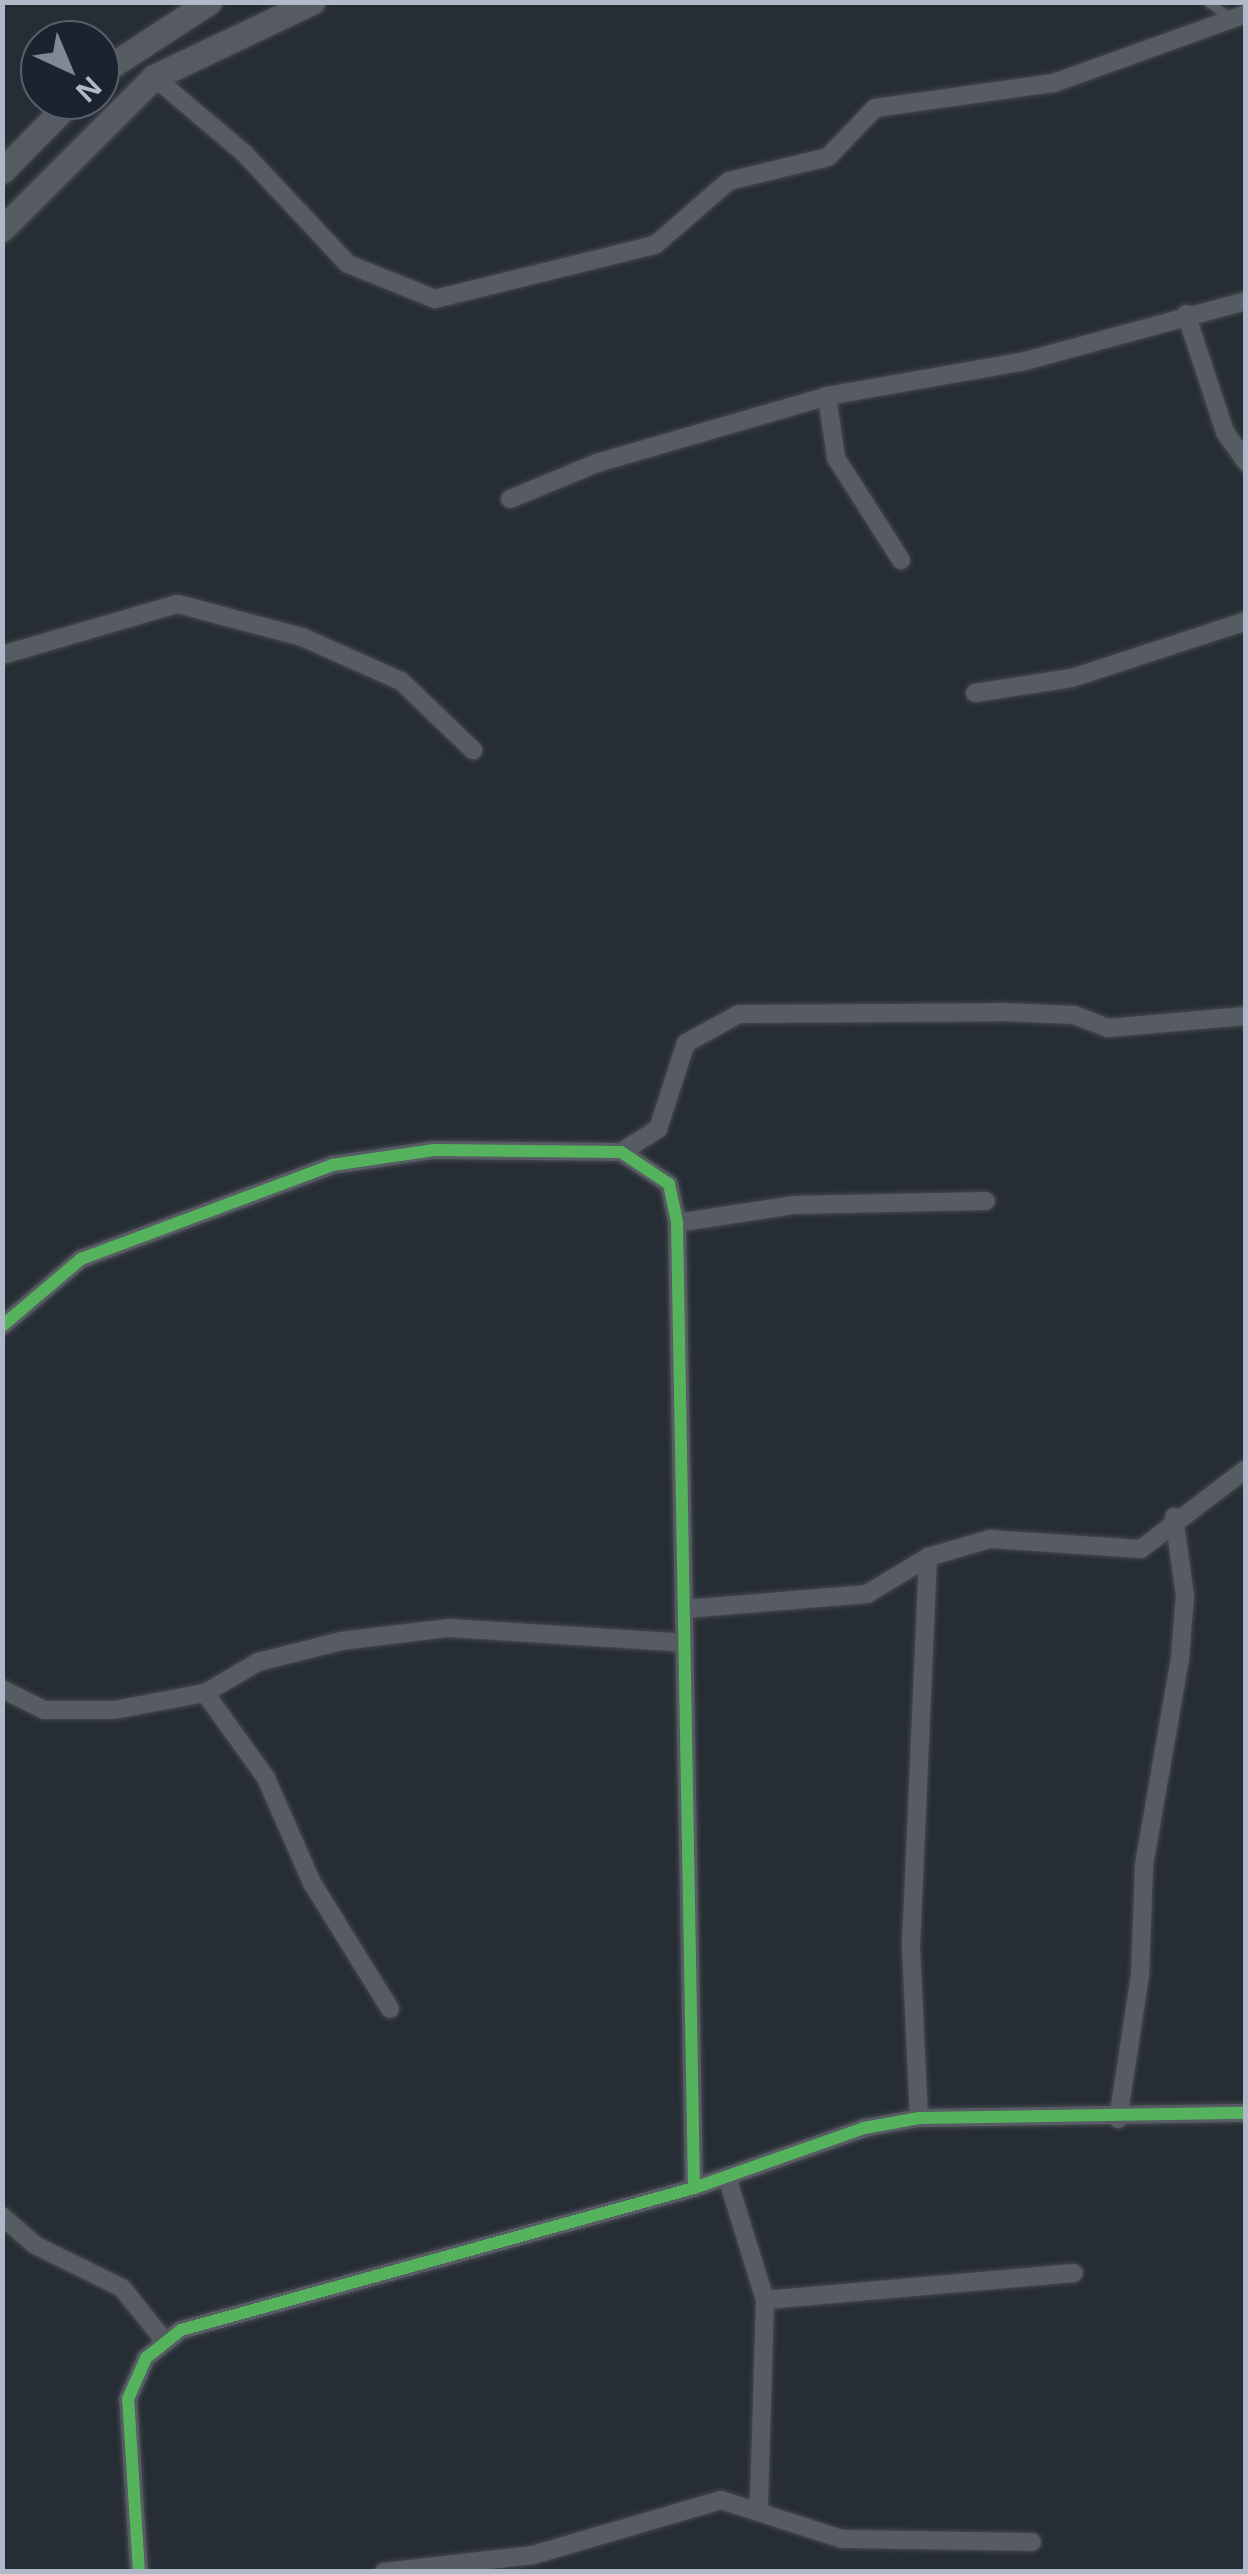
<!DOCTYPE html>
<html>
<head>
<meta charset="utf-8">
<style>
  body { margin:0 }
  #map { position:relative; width:1248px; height:2574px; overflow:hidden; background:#272d35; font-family:"Open Sans",sans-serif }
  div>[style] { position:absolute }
  .roads { filter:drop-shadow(0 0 2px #454950) drop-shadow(0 0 2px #454950) }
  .lane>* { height:9px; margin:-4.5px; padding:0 4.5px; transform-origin:4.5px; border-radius:4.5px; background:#575b63 }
  .street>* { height:18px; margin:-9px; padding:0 9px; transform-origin:9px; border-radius:9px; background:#575b63 }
  .secondary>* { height:25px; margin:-12.5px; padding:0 12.5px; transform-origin:12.5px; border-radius:12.5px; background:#565a61 }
  .cycleway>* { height:12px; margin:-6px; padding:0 6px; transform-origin:6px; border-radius:6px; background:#56b35d }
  span { translate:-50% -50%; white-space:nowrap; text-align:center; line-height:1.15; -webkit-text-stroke:8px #1b232f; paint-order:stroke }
  .frame { position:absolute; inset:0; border:5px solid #b0b9c7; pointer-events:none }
  .north { position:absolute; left:20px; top:20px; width:100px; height:100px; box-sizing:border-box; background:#1b232f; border:2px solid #575f6c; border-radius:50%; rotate:136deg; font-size:28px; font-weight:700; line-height:40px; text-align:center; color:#b0b9c7 }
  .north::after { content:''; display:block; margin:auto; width:35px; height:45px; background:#808894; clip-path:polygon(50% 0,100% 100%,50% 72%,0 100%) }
</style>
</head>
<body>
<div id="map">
  <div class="roads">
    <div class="lane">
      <i style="left:1208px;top:2px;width:28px;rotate:35deg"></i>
    </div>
    <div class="street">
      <i style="left:154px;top:77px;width:118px;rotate:40.2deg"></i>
      <i style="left:244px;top:153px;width:152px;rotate:46.9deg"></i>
      <i style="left:348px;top:264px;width:94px;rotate:21.9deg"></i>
      <i style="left:435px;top:299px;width:227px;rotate:-13.8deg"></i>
      <i style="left:655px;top:245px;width:98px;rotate:-40.9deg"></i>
      <i style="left:729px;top:181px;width:102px;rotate:-13.6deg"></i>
      <i style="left:828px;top:157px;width:68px;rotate:-46.2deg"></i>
      <i style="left:875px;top:108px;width:181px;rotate:-8deg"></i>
      <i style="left:1054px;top:83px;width:204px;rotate:-19.8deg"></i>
      <i style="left:1186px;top:314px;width:124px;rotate:71.7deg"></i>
      <i style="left:1225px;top:432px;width:37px;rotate:55deg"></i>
      <i style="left:827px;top:396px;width:63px;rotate:81.7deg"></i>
      <i style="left:836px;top:458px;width:121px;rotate:57.5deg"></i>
      <i style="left:510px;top:499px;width:94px;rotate:-22.5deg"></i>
      <i style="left:597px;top:463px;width:240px;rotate:-16.2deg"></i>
      <i style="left:827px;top:396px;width:201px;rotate:-10deg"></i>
      <i style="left:1025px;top:361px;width:229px;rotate:-15.2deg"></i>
      <i style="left:2px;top:655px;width:183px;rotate:-16.2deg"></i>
      <i style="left:178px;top:604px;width:128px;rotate:14.9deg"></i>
      <i style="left:302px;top:637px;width:108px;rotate:24deg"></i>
      <i style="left:401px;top:681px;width:100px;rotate:43.8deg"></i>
      <i style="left:975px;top:693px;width:98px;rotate:-8.8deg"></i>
      <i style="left:1072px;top:678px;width:183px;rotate:-18.1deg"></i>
      <i style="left:621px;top:1152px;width:44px;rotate:-31.9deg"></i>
      <i style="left:658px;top:1129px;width:90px;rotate:-72deg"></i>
      <i style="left:686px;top:1043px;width:60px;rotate:-28.7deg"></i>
      <i style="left:739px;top:1014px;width:264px;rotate:-0.4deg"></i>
      <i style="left:1003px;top:1012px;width:71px;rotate:2.4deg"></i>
      <i style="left:1074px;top:1015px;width:36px;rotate:21deg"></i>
      <i style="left:1108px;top:1028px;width:139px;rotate:-5deg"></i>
      <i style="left:677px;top:1223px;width:117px;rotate:-8.8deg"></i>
      <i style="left:793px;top:1205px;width:193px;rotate:-1.2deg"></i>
      <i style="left:2px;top:1326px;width:104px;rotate:-40.3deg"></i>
      <i style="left:81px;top:1259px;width:268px;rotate:-20.5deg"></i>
      <i style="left:332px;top:1165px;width:103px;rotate:-8.4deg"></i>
      <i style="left:434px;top:1150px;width:187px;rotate:0.6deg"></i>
      <i style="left:621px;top:1152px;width:58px;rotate:33.7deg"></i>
      <i style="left:669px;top:1184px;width:40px;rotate:78deg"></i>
      <i style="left:677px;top:1223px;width:965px;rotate:88.99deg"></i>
      <i style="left:685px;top:1609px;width:183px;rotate:-4.7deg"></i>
      <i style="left:867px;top:1594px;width:71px;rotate:-31.2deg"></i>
      <i style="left:928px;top:1557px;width:65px;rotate:-16.2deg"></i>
      <i style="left:990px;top:1539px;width:151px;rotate:3.8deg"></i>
      <i style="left:1141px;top:1549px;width:132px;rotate:-37.3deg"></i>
      <i style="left:2px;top:1689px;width:47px;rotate:26.6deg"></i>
      <i style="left:44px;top:1710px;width:70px"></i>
      <i style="left:114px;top:1710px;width:93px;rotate:-10.6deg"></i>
      <i style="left:205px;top:1693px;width:61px;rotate:-30.3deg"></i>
      <i style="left:258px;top:1662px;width:86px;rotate:-14.2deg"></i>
      <i style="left:341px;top:1641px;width:109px;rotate:-6.9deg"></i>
      <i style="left:449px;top:1628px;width:236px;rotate:3.6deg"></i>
      <i style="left:205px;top:1693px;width:105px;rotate:54.3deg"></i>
      <i style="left:266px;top:1778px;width:115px;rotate:66.3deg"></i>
      <i style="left:312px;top:1883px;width:148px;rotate:58.2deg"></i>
      <i style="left:919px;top:2118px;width:172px;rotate:-92.7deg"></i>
      <i style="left:911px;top:1946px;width:389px;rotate:-87.5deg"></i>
      <i style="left:1118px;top:2119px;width:145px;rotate:-81.3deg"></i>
      <i style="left:1140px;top:1976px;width:111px;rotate:-87.9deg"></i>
      <i style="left:1144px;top:1865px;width:210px;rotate:-80.1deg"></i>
      <i style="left:1180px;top:1658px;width:62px;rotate:-85.4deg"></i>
      <i style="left:1185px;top:1596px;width:80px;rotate:-97.9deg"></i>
      <i style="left:727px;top:2177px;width:129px;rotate:72.8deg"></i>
      <i style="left:765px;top:2300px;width:205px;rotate:91.7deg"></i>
      <i style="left:2px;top:2216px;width:44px;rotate:41.3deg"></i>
      <i style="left:35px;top:2245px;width:97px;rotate:26.3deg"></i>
      <i style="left:122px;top:2288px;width:67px;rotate:51.1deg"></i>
      <i style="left:765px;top:2300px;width:310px;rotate:-5deg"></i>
      <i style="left:139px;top:2572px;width:173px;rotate:-93.6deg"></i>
      <i style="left:128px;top:2399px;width:45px;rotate:-66.3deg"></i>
      <i style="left:146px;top:2358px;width:45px;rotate:-38.7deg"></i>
      <i style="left:181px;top:2330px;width:532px;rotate:-15.47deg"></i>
      <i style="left:694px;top:2188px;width:180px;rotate:-19.4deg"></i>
      <i style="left:864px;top:2128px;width:56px;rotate:-10.3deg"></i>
      <i style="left:919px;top:2118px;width:327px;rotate:-0.9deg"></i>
      <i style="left:384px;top:2572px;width:150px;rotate:-6.5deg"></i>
      <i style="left:533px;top:2555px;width:196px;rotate:-16.3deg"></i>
      <i style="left:721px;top:2500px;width:127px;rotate:17.9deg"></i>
      <i style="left:842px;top:2539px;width:190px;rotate:0.9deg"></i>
    </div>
    <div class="secondary">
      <i style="left:100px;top:73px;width:130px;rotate:-33.1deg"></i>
      <i style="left:2px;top:171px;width:100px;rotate:-45.4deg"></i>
      <i style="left:2px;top:229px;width:215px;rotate:-45deg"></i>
      <i style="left:154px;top:77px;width:175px;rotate:-25.4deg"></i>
    </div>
  </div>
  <div class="cycleway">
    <i style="left:2px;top:1326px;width:104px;rotate:-40.3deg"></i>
    <i style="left:81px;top:1259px;width:268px;rotate:-20.5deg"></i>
    <i style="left:332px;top:1165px;width:103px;rotate:-8.4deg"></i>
    <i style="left:434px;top:1150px;width:187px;rotate:0.6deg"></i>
    <i style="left:621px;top:1152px;width:58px;rotate:33.7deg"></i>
    <i style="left:669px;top:1184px;width:40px;rotate:78deg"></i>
    <i style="left:677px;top:1223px;width:965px;rotate:88.99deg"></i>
    <i style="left:139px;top:2572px;width:173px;rotate:-93.6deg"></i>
    <i style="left:128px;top:2399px;width:45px;rotate:-66.3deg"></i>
    <i style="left:146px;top:2358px;width:45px;rotate:-38.7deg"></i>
    <i style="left:181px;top:2330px;width:532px;rotate:-15.47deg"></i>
    <i style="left:694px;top:2188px;width:180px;rotate:-19.4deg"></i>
    <i style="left:864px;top:2128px;width:56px;rotate:-10.3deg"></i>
    <i style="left:919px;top:2118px;width:327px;rotate:-0.9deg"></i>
  </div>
  <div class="frame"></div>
  <div class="north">N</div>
</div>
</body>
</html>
